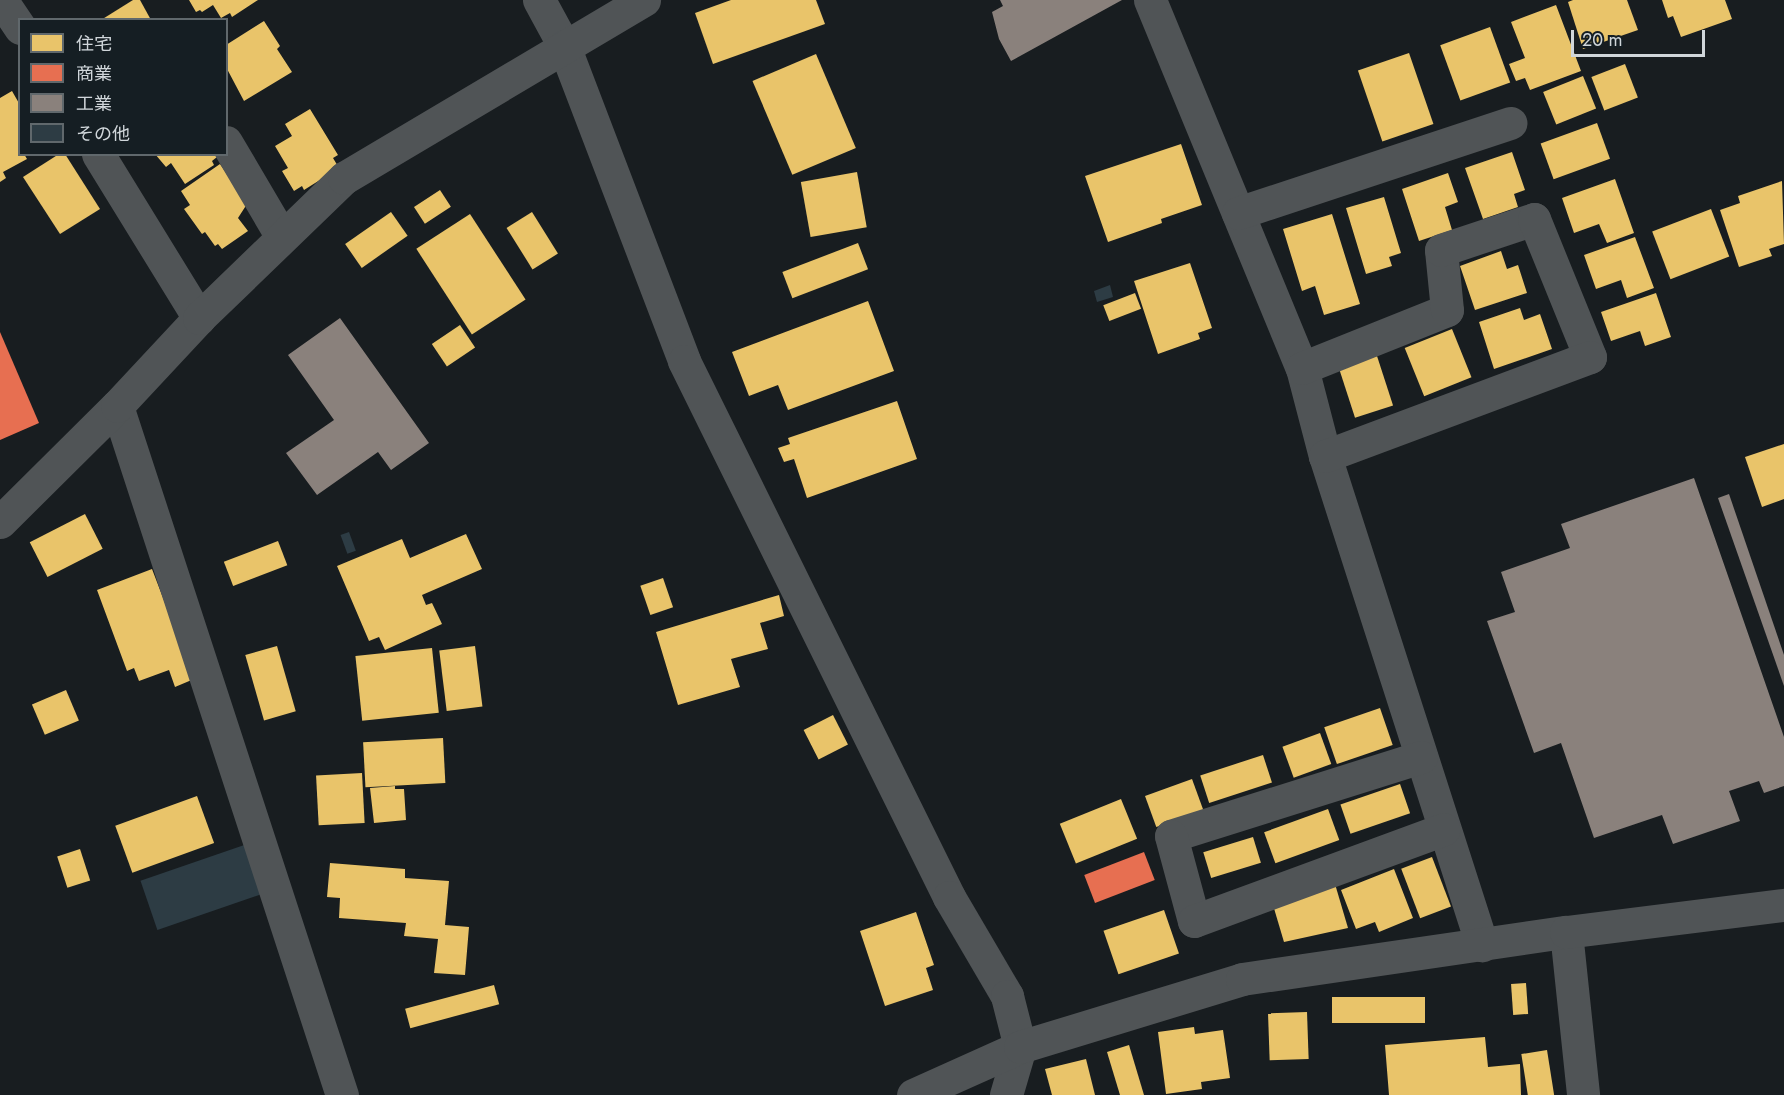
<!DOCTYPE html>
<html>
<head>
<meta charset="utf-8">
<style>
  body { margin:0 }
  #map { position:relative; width:1784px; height:1095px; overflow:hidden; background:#181d20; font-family:Jost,"Noto Sans JP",sans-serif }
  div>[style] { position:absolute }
  .homes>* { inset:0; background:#e9c46a; transform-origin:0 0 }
  .shops>* { inset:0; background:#e76f51; transform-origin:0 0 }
  .industry>* { inset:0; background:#8a817c }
  .building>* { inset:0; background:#2d3c44; transform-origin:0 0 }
  .minor>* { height:33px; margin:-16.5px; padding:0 16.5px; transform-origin:16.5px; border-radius:16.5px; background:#505456 }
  span { translate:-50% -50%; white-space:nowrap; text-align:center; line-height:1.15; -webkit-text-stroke:6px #151e23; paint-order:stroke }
  .legend { position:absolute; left:18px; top:18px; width:210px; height:138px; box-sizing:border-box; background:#151e23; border:2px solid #60686c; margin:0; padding:8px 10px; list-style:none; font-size:18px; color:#d0d6da }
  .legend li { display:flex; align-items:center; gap:12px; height:30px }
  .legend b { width:30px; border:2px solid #60686c }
  .scale { position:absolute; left:1571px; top:30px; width:134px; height:27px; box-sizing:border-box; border:3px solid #d0d6da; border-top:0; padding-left:8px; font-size:18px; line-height:21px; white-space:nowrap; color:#d0d6da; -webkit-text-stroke:4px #151e23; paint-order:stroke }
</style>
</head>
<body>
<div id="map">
  <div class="homes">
    <i style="clip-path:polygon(133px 0,140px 0,151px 20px,101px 20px)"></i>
    <i style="clip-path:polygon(189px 0,258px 0,232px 17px,230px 13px,221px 18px,213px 5px,202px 12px,200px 10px,196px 12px)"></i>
    <i style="clip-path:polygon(731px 0,816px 0,825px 24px,713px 64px,695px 13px)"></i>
    <i style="clip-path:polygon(1573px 0,1627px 0,1638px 30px,1583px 49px,1568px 2px)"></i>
    <i style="clip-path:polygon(1662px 0,1725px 0,1732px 19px,1681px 37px,1673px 16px,1668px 18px)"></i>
    <i style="clip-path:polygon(1556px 5px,1581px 71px,1530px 90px,1525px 78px,1516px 81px,1509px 64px,1525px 58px,1511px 22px)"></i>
    <i style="clip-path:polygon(264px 21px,280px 46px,277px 49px,292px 72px,244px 101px,226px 67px,226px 45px)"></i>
    <i style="left:1490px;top:27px;width:59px;height:53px;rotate:70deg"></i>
    <i style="left:1409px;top:53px;width:75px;height:54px;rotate:71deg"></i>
    <i style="left:816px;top:54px;width:102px;height:69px;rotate:67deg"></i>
    <i style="left:1625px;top:64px;width:36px;height:36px;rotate:69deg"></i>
    <i style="left:1583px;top:76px;width:35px;height:43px;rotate:68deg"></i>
    <i style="clip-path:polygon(12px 91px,20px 105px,20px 154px,24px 154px,27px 159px,3px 172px,6px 178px,0 182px,0 98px)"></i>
    <i style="clip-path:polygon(310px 109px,338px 155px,333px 158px,339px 168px,304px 190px,302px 186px,294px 191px,282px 171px,288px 168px,275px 146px,292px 136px,285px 124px)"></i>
    <i style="left:1597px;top:123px;width:38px;height:60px;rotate:70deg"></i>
    <i style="clip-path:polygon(1181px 144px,1202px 205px,1161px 219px,1162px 223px,1108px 242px,1085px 176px)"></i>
    <i style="clip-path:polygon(1512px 152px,1525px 190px,1514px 194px,1518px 207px,1483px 219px,1465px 168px)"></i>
    <i style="clip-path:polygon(59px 154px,65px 154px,100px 209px,60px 234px,23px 177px)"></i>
    <i style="clip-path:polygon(155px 154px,216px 154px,217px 157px,212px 161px,214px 165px,185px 184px,171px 163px,166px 167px)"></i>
    <i style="clip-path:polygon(220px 164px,247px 204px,238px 218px,248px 231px,222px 249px,218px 244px,215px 246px,205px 232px,202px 234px,184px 209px,190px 205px,181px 191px)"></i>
    <i style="left:857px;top:172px;width:56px;height:57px;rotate:80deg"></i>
    <i style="clip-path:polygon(1448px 173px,1458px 202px,1445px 207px,1452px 230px,1419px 241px,1402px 189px)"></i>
    <i style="clip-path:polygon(1615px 179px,1634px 233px,1607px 243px,1599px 224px,1574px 233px,1562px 198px)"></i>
    <i style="clip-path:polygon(1782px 181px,1784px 244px,1769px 249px,1772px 256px,1739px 267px,1720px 210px,1740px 203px,1738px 196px)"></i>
    <i style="left:440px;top:190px;width:20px;height:31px;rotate:57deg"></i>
    <i style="clip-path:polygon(1384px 197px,1401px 253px,1389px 257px,1392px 266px,1366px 274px,1346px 208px)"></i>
    <i style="left:1711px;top:209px;width:51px;height:63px;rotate:69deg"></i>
    <i style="left:391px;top:212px;width:29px;height:56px;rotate:55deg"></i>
    <i style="left:532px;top:212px;width:49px;height:30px;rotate:58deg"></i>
    <i style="left:470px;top:214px;width:102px;height:64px;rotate:57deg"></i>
    <i style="clip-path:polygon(1332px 214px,1360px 304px,1324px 315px,1315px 286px,1302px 291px,1283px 229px)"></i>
    <i style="clip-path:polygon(1635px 237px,1654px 288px,1627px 298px,1621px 280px,1596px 289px,1584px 255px)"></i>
    <i style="left:858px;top:243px;width:28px;height:81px;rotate:69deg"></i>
    <i style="clip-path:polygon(1501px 251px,1507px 269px,1518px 265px,1527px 293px,1475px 310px,1460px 266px)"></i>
    <i style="clip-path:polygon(1190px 263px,1212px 328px,1198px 333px,1200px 339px,1158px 354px,1134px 281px)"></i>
    <i style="left:1135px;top:293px;width:17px;height:34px;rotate:69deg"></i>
    <i style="clip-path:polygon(1656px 293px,1671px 337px,1645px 346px,1640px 331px,1611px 341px,1601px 312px)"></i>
    <i style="clip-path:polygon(868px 301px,894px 371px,788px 410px,778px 385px,749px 396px,732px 352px)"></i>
    <i style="clip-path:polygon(1520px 308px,1524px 320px,1540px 314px,1552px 349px,1494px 369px,1479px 322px)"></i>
    <i style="left:460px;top:325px;width:27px;height:34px;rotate:56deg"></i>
    <i style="left:1452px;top:329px;width:52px;height:51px;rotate:68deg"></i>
    <i style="left:1377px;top:356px;width:52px;height:40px;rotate:72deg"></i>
    <i style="clip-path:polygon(897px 401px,917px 459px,807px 498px,794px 459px,784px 462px,778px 448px,790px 444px,788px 438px)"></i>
    <i style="clip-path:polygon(1784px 444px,1784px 499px,1762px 507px,1745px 457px)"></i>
    <i style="left:85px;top:514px;width:39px;height:62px;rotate:63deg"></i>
    <i style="clip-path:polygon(466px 534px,482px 569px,422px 595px,426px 605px,432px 603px,442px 624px,385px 650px,379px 637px,369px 641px,337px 566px,402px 539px,410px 558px)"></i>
    <i style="left:278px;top:541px;width:26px;height:58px;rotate:69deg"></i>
    <i style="clip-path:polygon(152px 569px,194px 679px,175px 687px,169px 670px,139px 681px,134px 668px,127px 671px,97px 590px)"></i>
    <i style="left:663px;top:578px;width:31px;height:24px;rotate:71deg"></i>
    <i style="clip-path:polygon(779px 595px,784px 616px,760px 623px,768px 649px,731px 659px,740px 687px,678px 705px,656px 632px)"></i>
    <i style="left:277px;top:646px;width:68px;height:33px;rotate:74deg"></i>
    <i style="left:475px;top:646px;width:61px;height:36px;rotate:83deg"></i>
    <i style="left:432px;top:648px;width:65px;height:77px;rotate:84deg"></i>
    <i style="left:66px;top:690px;width:33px;height:37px;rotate:67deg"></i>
    <i style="left:1380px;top:708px;width:39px;height:59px;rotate:71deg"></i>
    <i style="left:833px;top:715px;width:33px;height:33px;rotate:63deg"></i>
    <i style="left:1320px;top:733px;width:33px;height:40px;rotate:70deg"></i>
    <i style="left:443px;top:738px;width:45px;height:80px;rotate:87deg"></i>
    <i style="left:1263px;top:755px;width:29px;height:66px;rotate:72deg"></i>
    <i style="left:362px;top:773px;width:50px;height:46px;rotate:87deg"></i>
    <i style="left:1192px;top:779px;width:33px;height:50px;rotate:70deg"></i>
    <i style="left:1400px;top:784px;width:31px;height:63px;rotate:71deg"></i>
    <i style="clip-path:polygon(395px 786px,395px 789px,404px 789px,406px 820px,374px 823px,370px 788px)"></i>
    <i style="left:197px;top:796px;width:50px;height:87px;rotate:70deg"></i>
    <i style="left:1121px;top:799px;width:43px;height:66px;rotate:68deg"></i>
    <i style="left:1328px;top:809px;width:33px;height:68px;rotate:70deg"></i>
    <i style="left:1253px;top:837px;width:27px;height:52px;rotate:73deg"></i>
    <i style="left:80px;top:849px;width:33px;height:24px;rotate:72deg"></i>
    <i style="left:1432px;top:857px;width:53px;height:33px;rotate:69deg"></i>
    <i style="clip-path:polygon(330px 863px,405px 869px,405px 878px,449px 881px,445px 925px,469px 927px,465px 975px,434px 973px,438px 939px,404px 936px,406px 923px,339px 918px,340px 898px,327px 897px)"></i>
    <i style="clip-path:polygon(1394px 869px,1413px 918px,1379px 932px,1375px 922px,1356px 929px,1341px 890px)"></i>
    <i style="clip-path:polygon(1335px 884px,1348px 928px,1284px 942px,1273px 905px)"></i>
    <i style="left:1164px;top:910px;width:46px;height:64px;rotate:71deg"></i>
    <i style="clip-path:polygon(916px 912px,934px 965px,926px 968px,933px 990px,885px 1006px,860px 931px)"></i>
    <i style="left:1526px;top:983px;width:31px;height:15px;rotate:86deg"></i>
    <i style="left:494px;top:985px;width:20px;height:92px;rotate:75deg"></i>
    <i style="left:1425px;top:997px;width:26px;height:93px;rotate:90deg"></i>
    <i style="left:1307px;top:1012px;width:47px;height:39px;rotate:88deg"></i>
    <i style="clip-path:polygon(1194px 1027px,1195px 1034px,1223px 1030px,1230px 1078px,1201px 1082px,1202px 1089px,1166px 1094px,1158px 1032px)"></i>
    <i style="clip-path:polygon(1485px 1037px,1488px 1067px,1520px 1064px,1521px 1095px,1389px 1095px,1385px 1045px)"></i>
    <i style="clip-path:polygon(1129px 1045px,1144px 1095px,1120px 1095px,1107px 1052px)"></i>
    <i style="left:1547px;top:1050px;width:46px;height:26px;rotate:81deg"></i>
    <i style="clip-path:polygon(1086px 1059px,1095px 1095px,1052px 1095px,1045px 1069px)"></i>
  </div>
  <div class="shops">
    <i style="clip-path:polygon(0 332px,39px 423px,0 440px)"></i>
    <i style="left:1144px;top:852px;width:30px;height:64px;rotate:69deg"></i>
  </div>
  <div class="industry">
    <i style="clip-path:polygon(1000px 0,1122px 0,1011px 61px,999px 39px,992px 12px,1003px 6px)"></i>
    <i style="clip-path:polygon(340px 318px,429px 443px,391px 470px,378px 452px,317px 495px,286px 453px,334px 420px,288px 355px)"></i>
    <i style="clip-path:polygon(1694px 478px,1784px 737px,1784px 786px,1764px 793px,1759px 781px,1729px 791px,1740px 821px,1673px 844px,1662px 815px,1594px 838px,1561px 743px,1534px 753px,1487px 621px,1515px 612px,1501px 572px,1570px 548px,1561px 524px)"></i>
    <i style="clip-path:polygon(1729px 494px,1784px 655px,1784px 686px,1718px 498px)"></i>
  </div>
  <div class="building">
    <i style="clip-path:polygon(1110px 285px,1113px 297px,1097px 302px,1094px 291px)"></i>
    <i style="left:349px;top:532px;width:20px;height:9px;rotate:70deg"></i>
    <i style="left:253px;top:842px;width:52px;height:119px;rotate:71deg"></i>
  </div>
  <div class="minor">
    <i style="left:539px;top:0;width:52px;rotate:61.5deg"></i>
    <i style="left:564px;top:46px;width:337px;rotate:69.1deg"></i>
    <i style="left:684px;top:361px;width:598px;rotate:63.69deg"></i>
    <i style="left:949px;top:897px;width:115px;rotate:59.6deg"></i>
    <i style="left:1007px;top:996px;width:53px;rotate:75.7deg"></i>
    <i style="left:1020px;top:1047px;width:50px;rotate:106.3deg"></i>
    <i style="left:1150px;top:0;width:398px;rotate:67.6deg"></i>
    <i style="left:1302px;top:368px;width:91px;rotate:75.4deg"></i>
    <i style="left:1325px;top:456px;width:514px;rotate:72.2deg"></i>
    <i style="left:4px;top:4px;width:29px;rotate:56deg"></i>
    <i style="left:226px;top:142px;width:110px;rotate:59.5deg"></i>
    <i style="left:98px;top:154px;width:193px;rotate:58.4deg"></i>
    <i style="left:1238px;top:213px;width:287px;rotate:-18.3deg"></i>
    <i style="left:1302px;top:368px;width:156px;rotate:-21.8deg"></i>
    <i style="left:1447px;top:310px;width:60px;rotate:-95.7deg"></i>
    <i style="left:1441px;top:250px;width:98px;rotate:-18.4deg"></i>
    <i style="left:1534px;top:219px;width:149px;rotate:67.9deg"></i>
    <i style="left:1590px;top:357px;width:283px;rotate:159.5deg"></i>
    <i style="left:117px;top:406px;width:725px;rotate:71.92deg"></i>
    <i style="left:0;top:522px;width:165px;rotate:-44.8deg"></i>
    <i style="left:117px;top:406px;width:120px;rotate:-47deg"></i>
    <i style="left:199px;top:318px;width:202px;rotate:-44deg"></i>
    <i style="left:344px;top:178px;width:349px;rotate:-30.7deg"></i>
    <i style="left:1421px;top:757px;width:262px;rotate:162.5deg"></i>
    <i style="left:1171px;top:836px;width:88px;rotate:74.9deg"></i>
    <i style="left:1194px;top:921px;width:266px;rotate:-20.2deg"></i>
    <i style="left:1566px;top:932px;width:164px;rotate:84deg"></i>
    <i style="left:913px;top:1095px;width:117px;rotate:-24.2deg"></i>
    <i style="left:1020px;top:1047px;width:232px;rotate:-17deg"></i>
    <i style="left:1242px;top:979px;width:327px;rotate:-8.3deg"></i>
    <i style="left:1566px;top:932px;width:220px;rotate:-7.1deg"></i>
  </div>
  <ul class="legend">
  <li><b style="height:16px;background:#e9c46a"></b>住宅</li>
  <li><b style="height:16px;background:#e76f51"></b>商業</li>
  <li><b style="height:16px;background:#8a817c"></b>工業</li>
  <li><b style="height:16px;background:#2d3c44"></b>その他</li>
  </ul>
  <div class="scale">20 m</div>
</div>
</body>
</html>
